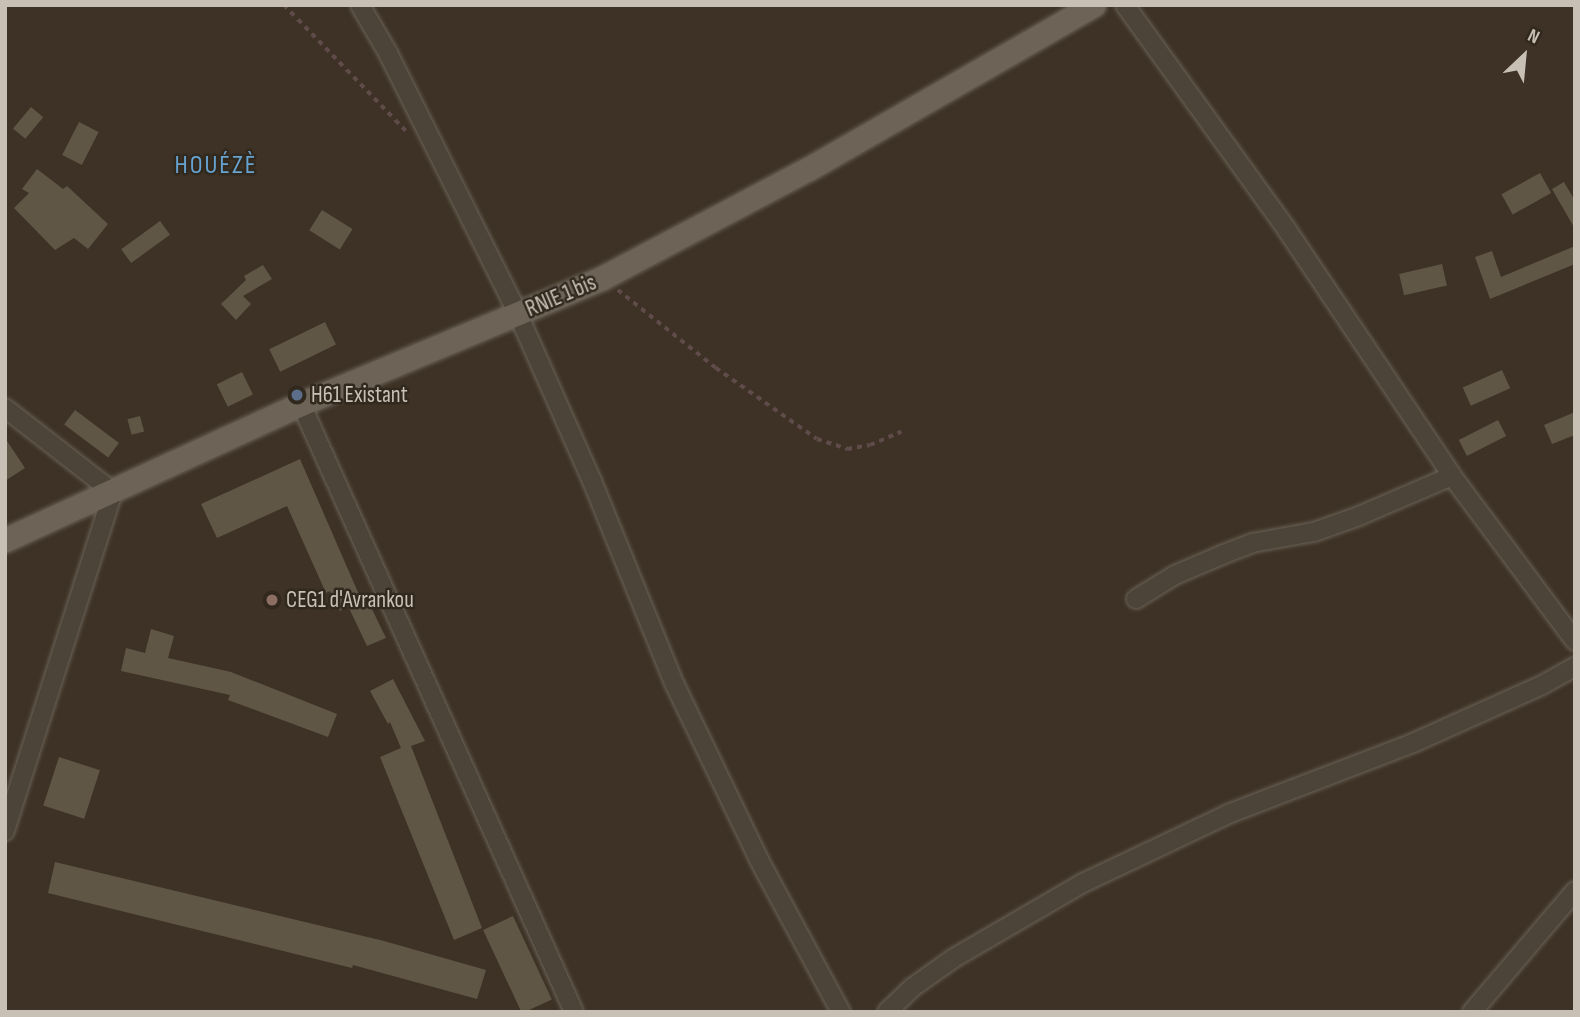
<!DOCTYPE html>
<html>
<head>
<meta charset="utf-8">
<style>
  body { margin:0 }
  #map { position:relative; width:1580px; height:1017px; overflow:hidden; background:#3d3225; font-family:"Sofia Sans Condensed",sans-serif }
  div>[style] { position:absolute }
  .building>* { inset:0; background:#605646; transform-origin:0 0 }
  .path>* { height:3.5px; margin-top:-1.75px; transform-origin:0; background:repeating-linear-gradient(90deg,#5f4b49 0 5px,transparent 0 10px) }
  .roads { filter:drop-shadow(0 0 2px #6b6257) drop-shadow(0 0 2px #6b6257) }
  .minor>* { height:18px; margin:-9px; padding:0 9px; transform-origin:9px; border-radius:9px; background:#4d4439 }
  .major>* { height:23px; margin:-11.5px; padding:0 11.5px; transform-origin:11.5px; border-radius:11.5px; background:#6d6357 }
  .dots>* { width:19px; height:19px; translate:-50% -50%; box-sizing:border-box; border:4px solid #32291e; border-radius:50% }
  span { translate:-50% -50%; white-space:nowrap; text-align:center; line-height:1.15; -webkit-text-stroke:5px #32291e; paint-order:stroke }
  .street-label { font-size:23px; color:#c8c0b5 }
  .poi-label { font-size:23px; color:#c8c0b5 }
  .left { translate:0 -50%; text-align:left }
  .quarter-label { font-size:26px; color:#67a3d0; letter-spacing:2px }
  .frame { position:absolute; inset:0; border:7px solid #c8c0b5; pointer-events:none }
  .north { position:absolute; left:1489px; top:21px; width:70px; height:70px; -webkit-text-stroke:5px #32291e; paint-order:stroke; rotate:26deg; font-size:19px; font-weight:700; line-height:28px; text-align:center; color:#c8c0b5 }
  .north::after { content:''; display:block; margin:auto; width:24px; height:32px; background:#c8c0b5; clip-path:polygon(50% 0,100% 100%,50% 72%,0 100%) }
</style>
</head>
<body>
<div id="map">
  <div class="building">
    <i style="left:31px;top:107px;width:16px;height:28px;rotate:40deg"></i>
    <i style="left:79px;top:122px;width:22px;height:37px;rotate:27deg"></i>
    <i style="clip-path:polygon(37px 169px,63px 189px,67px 186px,108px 224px,88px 249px,74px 238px,55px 250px,14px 208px,29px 193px,22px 189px)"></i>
    <i style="left:1540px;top:173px;width:23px;height:44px;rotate:61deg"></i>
    <i style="clip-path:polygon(1564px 182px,1575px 201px,1575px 229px,1552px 189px)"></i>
    <i style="left:322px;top:210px;width:36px;height:24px;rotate:32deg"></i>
    <i style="left:160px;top:221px;width:17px;height:48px;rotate:54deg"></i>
    <i style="clip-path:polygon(1575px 246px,1575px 264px,1490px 299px,1475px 257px,1492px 251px,1501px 277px)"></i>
    <i style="left:1442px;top:264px;width:22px;height:44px;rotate:77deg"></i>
    <i style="clip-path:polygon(263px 265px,272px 279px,243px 296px,251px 304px,236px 320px,221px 304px,246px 280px,244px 276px)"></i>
    <i style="left:325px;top:322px;width:25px;height:62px;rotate:64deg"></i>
    <i style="left:1502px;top:370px;width:20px;height:43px;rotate:66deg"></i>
    <i style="left:242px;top:372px;width:25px;height:28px;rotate:64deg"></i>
    <i style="left:75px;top:410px;width:55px;height:18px;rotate:37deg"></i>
    <i style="clip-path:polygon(1575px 412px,1575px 435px,1552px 444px,1544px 425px)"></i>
    <i style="left:140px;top:416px;width:16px;height:13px;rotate:75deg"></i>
    <i style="left:1498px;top:420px;width:18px;height:44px;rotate:63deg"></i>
    <i style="clip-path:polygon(5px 438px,25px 468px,5px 481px)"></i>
    <i style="clip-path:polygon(300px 459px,357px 590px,366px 604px,369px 603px,386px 638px,367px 646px,348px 606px,340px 611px,330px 591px,326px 593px,287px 506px,217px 538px,201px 504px)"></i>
    <i style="clip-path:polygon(151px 629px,174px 636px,168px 658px,231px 672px,337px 714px,328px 737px,228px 700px,230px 695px,121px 671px,126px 648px,145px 653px)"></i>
    <i style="clip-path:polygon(393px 679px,425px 741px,411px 746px,482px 928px,454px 940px,380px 757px,401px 748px,390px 722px,388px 724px,370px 691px)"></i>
    <i style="left:59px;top:757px;width:43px;height:51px;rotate:18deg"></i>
    <i style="clip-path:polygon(55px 862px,384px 941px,486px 970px,477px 999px,353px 965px,352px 968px,48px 893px)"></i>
    <i style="left:513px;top:916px;width:92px;height:33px;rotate:65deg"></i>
  </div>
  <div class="path">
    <i style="left:284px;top:5px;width:175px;rotate:45.9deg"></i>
    <i style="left:618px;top:290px;width:125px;rotate:38.5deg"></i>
    <i style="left:716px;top:368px;width:123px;rotate:35.1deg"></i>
    <i style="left:817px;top:439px;width:32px;rotate:18deg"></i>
    <i style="left:847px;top:449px;width:23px;rotate:-10deg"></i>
    <i style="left:870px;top:445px;width:34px;rotate:-23deg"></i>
  </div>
  <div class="roads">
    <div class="minor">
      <i style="left:360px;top:5px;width:56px;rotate:59.7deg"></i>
      <i style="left:388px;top:53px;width:292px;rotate:63.5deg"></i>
      <i style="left:518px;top:314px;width:183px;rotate:66.1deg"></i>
      <i style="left:592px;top:481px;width:218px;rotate:67.9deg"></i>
      <i style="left:674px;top:683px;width:196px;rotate:64.3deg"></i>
      <i style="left:759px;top:860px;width:173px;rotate:61.7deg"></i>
      <i style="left:1125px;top:5px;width:277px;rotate:54.2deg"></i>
      <i style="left:1287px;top:230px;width:296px;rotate:56.1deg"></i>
      <i style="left:1452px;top:476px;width:206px;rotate:53.3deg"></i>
      <i style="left:301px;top:404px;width:666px;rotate:65.82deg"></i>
      <i style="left:5px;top:408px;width:137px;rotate:37.9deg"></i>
      <i style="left:113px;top:492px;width:356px;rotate:107.7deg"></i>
      <i style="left:1136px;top:599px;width:46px;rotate:-31.6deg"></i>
      <i style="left:1175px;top:575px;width:53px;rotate:-23.2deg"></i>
      <i style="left:1224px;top:554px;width:30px;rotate:-21deg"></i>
      <i style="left:1252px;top:543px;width:63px;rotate:-10.1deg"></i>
      <i style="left:1314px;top:532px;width:48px;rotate:-19.6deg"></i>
      <i style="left:1359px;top:516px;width:101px;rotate:-23.3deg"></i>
      <i style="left:887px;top:1012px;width:36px;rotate:-44deg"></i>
      <i style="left:913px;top:987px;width:50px;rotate:-35.3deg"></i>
      <i style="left:954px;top:958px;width:149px;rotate:-30.2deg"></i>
      <i style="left:1083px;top:883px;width:161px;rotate:-25.4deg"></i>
      <i style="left:1228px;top:814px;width:198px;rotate:-21deg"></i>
      <i style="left:1413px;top:743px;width:141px;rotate:-24.2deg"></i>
      <i style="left:1542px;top:685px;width:38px;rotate:-29deg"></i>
      <i style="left:1472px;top:1012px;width:159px;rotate:-49.6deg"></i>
    </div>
    <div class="major">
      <i style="left:5px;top:540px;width:326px;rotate:-24.7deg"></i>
      <i style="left:301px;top:404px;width:326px;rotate:-22.7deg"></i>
      <i style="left:602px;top:278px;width:235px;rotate:-27.9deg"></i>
      <i style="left:810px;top:168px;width:327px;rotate:-29.9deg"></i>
    </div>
  </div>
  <div class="dots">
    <i style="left:297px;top:395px;background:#5c6f8a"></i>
    <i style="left:272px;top:600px;background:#8d6e63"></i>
  </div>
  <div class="street-label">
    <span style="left:561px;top:296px;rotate:-23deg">RNIE 1 bis</span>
  </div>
  <div class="poi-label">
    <span class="left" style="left:311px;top:395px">H61 Existant</span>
    <span class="left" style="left:286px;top:600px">CEG1 d'Avrankou</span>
  </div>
  <div class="quarter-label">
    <span style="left:216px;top:166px">HOUÉZÈ</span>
  </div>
  <div class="frame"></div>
  <div class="north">N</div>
</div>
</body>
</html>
